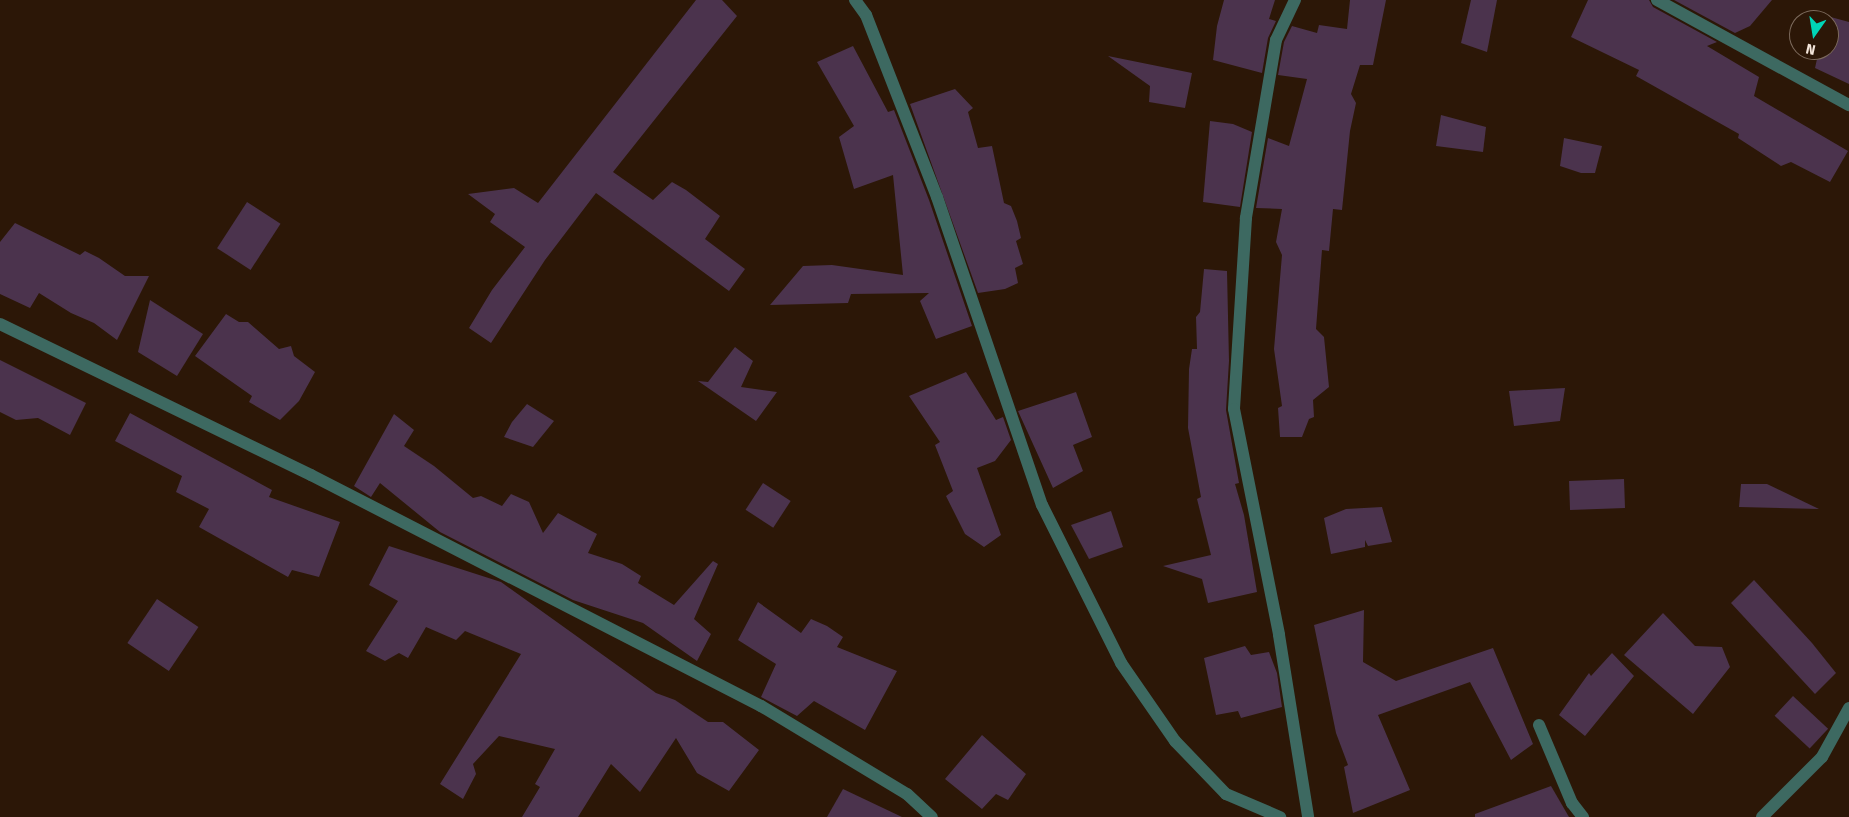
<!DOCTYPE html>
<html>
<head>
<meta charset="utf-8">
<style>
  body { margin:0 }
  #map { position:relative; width:1849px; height:817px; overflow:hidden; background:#2c1707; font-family:"Fira Sans",sans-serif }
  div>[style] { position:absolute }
  .building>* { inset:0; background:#4b334d; transform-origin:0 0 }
  .minor>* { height:12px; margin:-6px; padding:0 6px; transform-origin:6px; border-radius:6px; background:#3d6961 }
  span { translate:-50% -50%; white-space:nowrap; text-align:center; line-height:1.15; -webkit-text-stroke:4px #2c1707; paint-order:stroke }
  .north { position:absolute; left:1789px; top:10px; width:50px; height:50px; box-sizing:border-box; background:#2c1707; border:1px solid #7c6a5c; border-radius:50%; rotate:193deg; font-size:14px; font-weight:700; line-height:20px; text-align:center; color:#f4e6db }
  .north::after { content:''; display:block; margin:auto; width:18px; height:22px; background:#00d5b7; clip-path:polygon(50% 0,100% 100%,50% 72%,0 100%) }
</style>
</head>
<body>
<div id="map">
  <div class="building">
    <i style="clip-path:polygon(696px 0,722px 0,737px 16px,613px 172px,653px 200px,672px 182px,686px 190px,720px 216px,705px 239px,745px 269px,729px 291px,596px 193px,545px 260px,491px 343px,469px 328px,492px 290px,525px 247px,490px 222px,495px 214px,468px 194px,514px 188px,538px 203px)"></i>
    <i style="clip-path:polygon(1224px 0,1275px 0,1269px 19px,1276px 21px,1268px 38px,1262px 73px,1213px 60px,1217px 26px)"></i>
    <i style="clip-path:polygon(1350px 0,1386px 0,1373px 65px,1360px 65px,1351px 94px,1356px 103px,1350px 131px,1342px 210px,1333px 209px,1329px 251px,1322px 250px,1316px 329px,1324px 337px,1329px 387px,1313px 400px,1314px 417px,1309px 419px,1302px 437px,1280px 437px,1278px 408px,1282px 406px,1274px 349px,1282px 255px,1276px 242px,1282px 209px,1256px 208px,1268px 138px,1289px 146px,1307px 79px,1278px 75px,1284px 42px,1292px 26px,1317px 33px,1319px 25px,1347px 29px)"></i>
    <i style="clip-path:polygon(1471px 0,1497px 0,1487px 52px,1461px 43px)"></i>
    <i style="clip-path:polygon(1588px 0,1649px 0,1653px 7px,1717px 42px,1707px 46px,1759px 77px,1754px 96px,1848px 151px,1830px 182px,1791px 162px,1781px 166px,1738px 138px,1739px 134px,1636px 76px,1639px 70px,1571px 37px)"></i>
    <i style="clip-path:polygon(1674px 0,1772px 0,1750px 26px,1735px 33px)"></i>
    <i style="clip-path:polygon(1827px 16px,1849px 22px,1849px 84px,1815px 68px,1819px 50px,1829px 50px)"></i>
    <i style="clip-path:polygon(853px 46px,888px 112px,894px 110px,929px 200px,972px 326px,936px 339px,920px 301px,929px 293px,851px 294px,848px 303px,770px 305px,803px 266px,832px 265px,903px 275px,893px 175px,854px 189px,839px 137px,854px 126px,817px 62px)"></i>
    <i style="clip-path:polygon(1108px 56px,1192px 73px,1185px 108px,1149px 102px,1150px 86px)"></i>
    <i style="clip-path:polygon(955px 89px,973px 108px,968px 112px,978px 148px,992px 146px,1004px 203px,1011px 206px,1017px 221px,1021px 238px,1016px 241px,1023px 264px,1015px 268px,1018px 283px,1005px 289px,978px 293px,910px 104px)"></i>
    <i style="clip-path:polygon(1441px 115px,1486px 127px,1483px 152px,1436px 146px)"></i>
    <i style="clip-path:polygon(1210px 121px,1233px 124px,1252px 132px,1240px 207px,1203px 202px)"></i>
    <i style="clip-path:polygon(1564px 138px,1602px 146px,1595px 173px,1581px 173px,1560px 166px)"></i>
    <i style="left:247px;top:202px;width:40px;height:55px;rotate:33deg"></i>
    <i style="clip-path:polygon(15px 223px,80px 255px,85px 251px,99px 258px,125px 276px,149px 276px,117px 340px,94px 323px,71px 313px,39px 293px,30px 308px,0 294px,0 242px)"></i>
    <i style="clip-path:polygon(1204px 269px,1227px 271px,1229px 361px,1226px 410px,1239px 483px,1235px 484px,1244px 515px,1257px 592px,1208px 603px,1202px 579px,1163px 566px,1211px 555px,1197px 499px,1201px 497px,1188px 428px,1189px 369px,1192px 349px,1197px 349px,1196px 317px,1200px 312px)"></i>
    <i style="clip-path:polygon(150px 300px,203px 334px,177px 376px,138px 352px)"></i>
    <i style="clip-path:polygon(226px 314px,239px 322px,248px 322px,279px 349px,291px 346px,294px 356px,315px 372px,299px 401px,280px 420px,249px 402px,252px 396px,195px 356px)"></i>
    <i style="clip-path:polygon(735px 347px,753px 361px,741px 387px,777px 392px,756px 421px,698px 381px,708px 382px)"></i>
    <i style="clip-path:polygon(0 360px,86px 403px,70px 435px,38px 418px,16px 420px,0 412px)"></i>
    <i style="clip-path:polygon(966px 372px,996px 420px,1003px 417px,1011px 440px,995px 461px,977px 468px,1001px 535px,984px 547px,965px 534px,946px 496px,953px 491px,935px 445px,940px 442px,909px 396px)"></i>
    <i style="clip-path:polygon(1565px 388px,1560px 421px,1514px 426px,1509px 391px)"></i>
    <i style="clip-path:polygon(1076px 392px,1092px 437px,1073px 445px,1083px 471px,1053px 488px,1018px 411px)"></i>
    <i style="clip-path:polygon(527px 404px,554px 421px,533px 447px,504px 437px,512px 422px)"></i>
    <i style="clip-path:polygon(130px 413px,272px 490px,269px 497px,340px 522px,319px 577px,292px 570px,288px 577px,199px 527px,209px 509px,176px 492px,182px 476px,115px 441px)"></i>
    <i style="clip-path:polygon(394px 414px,414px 430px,404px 446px,434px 466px,473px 498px,481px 496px,502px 506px,511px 494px,529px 502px,543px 533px,558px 513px,597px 534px,588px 553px,622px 564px,641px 576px,638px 583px,674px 605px,713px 561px,718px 564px,694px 619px,711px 634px,697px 661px,643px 623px,573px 600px,440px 532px,380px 483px,371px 497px,354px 486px)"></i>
    <i style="left:1624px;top:479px;width:29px;height:55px;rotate:88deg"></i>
    <i style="left:763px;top:483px;width:33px;height:32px;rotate:33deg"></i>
    <i style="clip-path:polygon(1741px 484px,1767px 484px,1819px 509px,1739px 507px)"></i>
    <i style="clip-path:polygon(1382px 507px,1392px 542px,1368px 546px,1365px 540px,1365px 547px,1331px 554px,1324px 518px,1346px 509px)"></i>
    <i style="clip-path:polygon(1111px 511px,1123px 547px,1089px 559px,1071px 525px)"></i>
    <i style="clip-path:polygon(389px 546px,501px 582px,656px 693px,675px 700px,708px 722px,723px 722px,759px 750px,729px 791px,697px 773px,676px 738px,640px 792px,611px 764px,578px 817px,522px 817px,540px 787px,535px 784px,555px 749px,499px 736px,473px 764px,476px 774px,463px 799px,440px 784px,521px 654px,465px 631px,456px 640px,426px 627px,408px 658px,399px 653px,385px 661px,366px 651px,398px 601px,369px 585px)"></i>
    <i style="clip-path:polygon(1754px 580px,1812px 643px,1836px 673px,1815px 694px,1731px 603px)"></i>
    <i style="left:157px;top:599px;width:50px;height:53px;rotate:34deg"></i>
    <i style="clip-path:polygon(758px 602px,801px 633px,811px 619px,827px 626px,843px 637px,837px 647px,897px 671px,865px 730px,814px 701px,797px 716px,761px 697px,776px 664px,738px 640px)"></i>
    <i style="clip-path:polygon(1364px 610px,1363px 662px,1396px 681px,1493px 648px,1533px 744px,1511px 760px,1470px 682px,1378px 715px,1410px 790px,1353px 813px,1344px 767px,1348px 765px,1336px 733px,1314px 625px)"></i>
    <i style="clip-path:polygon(1663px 613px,1695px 646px,1722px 647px,1730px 667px,1693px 714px,1624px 655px)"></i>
    <i style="clip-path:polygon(1245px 646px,1251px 655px,1269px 652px,1277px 673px,1282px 707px,1241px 718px,1238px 711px,1216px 715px,1204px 658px)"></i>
    <i style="clip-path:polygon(1612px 653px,1634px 676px,1585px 736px,1559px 715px,1589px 673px,1591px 676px)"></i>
    <i style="left:1793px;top:696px;width:48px;height:27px;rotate:43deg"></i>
    <i style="clip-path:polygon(982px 735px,1026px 774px,1008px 800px,996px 794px,982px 809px,945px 779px)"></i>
    <i style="clip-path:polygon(1551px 786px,1569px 817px,1475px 817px,1475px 814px)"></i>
    <i style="clip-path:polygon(843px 789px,902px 817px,827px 817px)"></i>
  </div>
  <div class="minor">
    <i style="left:855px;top:0;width:19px;rotate:54deg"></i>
    <i style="left:866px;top:15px;width:195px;rotate:68.7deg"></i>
    <i style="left:937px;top:197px;width:325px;rotate:71.2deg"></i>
    <i style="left:1042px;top:505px;width:177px;rotate:63.4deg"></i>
    <i style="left:1121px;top:663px;width:95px;rotate:55.3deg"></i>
    <i style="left:1175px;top:741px;width:74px;rotate:46.1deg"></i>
    <i style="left:1226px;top:794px;width:59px;rotate:23.1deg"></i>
    <i style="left:1295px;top:0;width:44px;rotate:115.4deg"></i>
    <i style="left:1276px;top:40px;width:181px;rotate:99.6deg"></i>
    <i style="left:1246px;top:218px;width:191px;rotate:93.6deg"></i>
    <i style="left:1234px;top:409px;width:230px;rotate:78.7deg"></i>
    <i style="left:1279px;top:635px;width:184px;rotate:80.9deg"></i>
    <i style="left:1657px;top:0;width:219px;rotate:28.7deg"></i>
    <i style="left:0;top:324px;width:346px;rotate:25.9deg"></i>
    <i style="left:311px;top:475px;width:506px;rotate:27.17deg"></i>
    <i style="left:761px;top:706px;width:170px;rotate:31.1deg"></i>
    <i style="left:907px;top:794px;width:34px;rotate:43deg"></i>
    <i style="left:1539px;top:725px;width:85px;rotate:67.1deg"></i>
    <i style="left:1572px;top:803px;width:18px;rotate:52deg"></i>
    <i style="left:1762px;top:817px;width:85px;rotate:-45deg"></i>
    <i style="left:1822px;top:757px;width:56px;rotate:-61.1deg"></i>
  </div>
  <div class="north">N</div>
</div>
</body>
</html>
